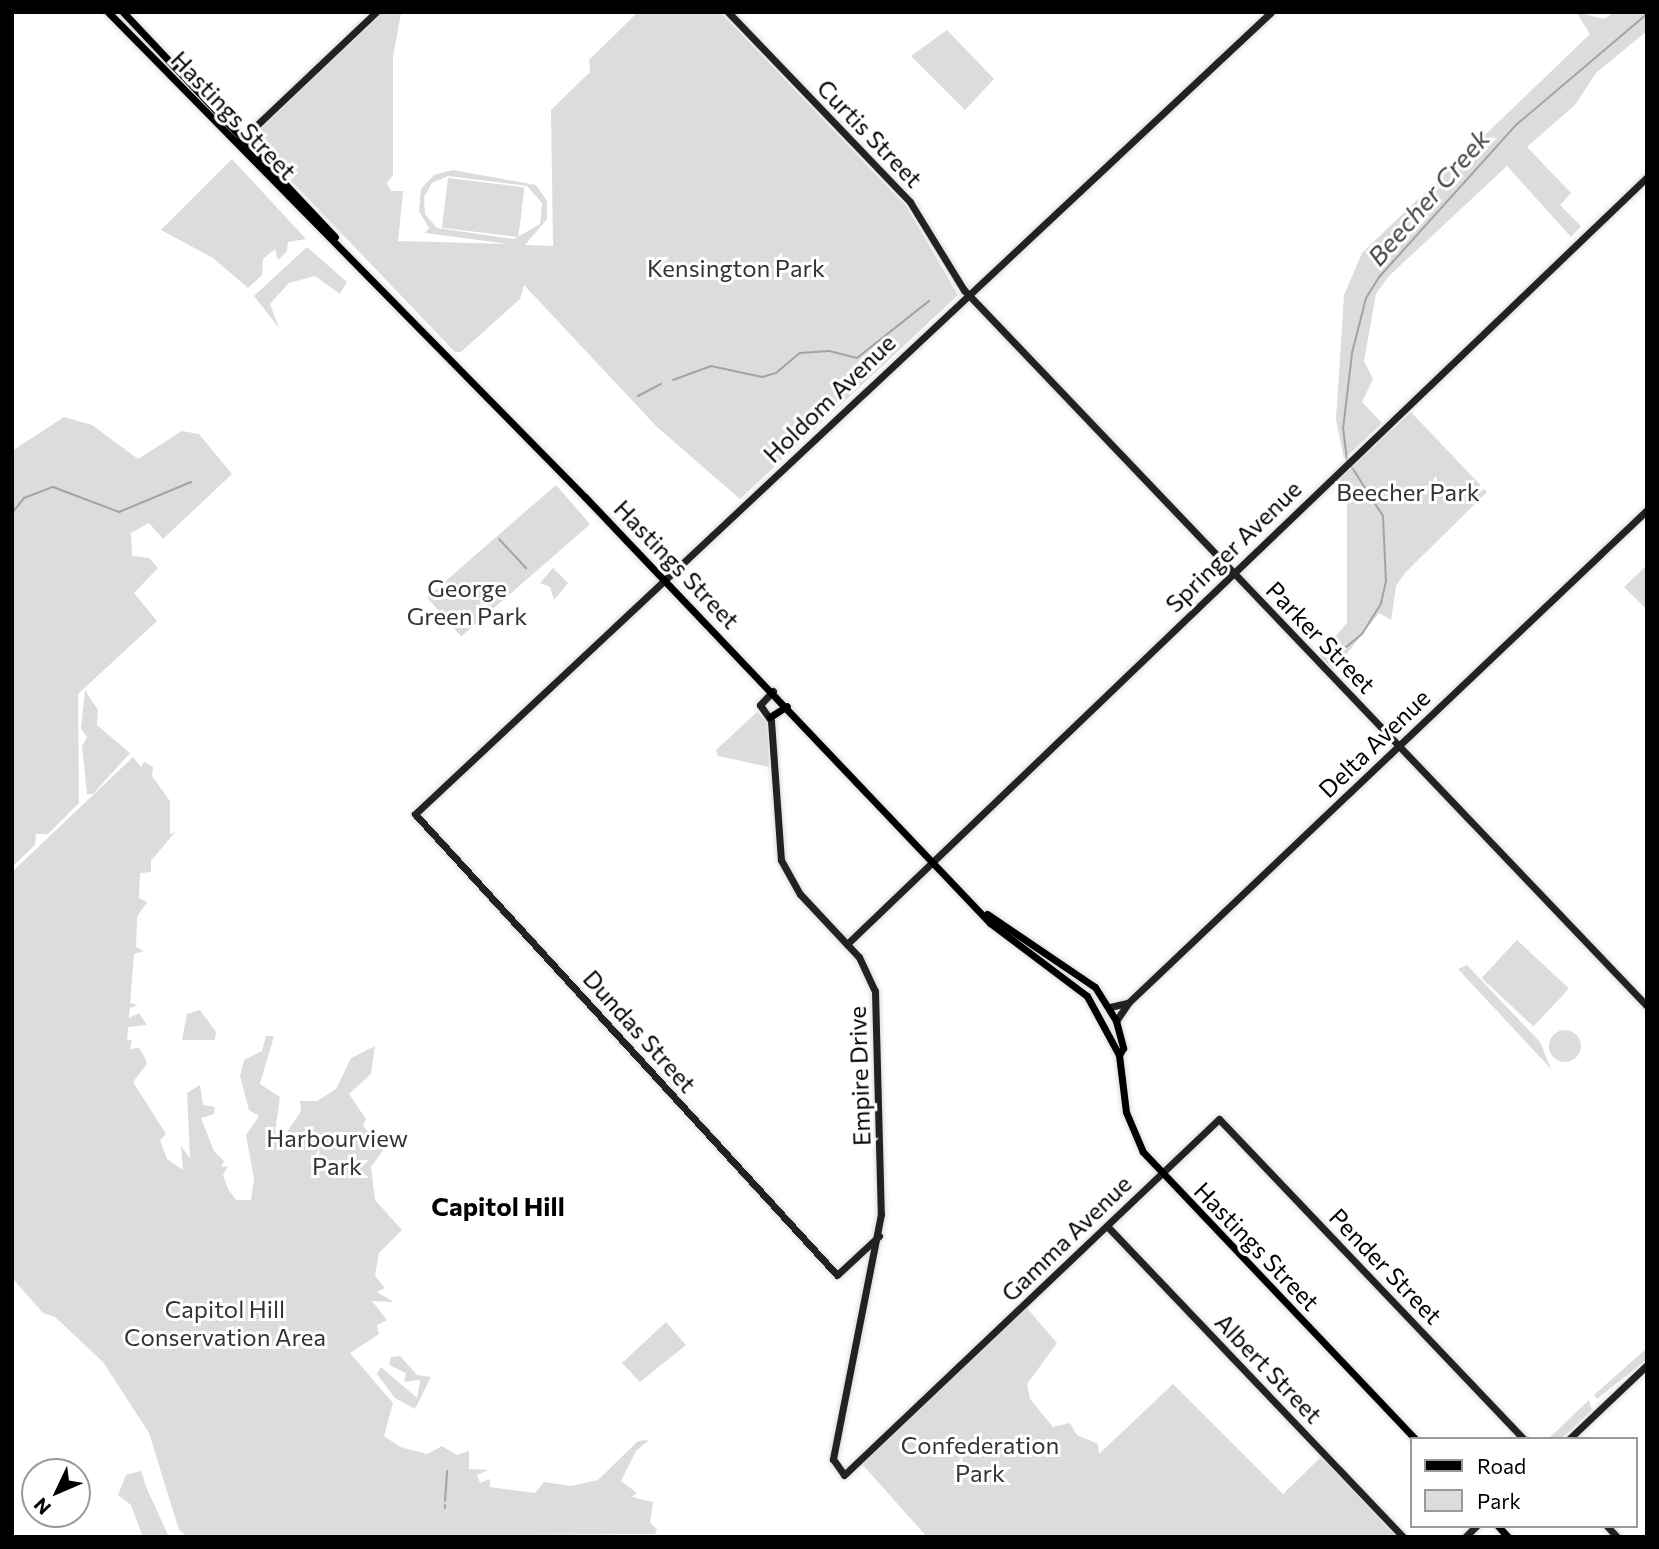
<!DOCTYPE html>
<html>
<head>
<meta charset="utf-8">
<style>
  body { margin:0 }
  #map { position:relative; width:1659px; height:1549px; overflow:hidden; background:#fff; font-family:Commissioner,sans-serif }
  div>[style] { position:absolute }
  .green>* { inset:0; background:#dcdcdc; transform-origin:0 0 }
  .round { border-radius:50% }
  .stream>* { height:2px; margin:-1px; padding:0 1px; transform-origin:1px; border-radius:1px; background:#a3a3a3 }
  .roads { filter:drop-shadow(0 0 2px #dbdbdb) drop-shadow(0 0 2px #dbdbdb) }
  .secondary>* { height:7px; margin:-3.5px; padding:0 3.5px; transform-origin:3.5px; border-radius:3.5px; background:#222 }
  .primary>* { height:7px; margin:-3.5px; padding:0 3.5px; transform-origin:3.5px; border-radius:3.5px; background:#000 }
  span { translate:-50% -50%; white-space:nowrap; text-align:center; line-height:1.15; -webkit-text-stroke:6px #fff; paint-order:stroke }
  .street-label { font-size:24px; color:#000 }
  .park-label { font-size:24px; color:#333 }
  .water-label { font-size:26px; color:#444; font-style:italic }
  .neighbourhood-label { font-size:26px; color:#000; font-weight:700 }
  .frame { position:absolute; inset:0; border:14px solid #000; pointer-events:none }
  .legend { position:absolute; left:1410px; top:1437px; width:228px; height:91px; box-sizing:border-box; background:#fff; border:2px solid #999; margin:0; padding:9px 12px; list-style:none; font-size:21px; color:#000 }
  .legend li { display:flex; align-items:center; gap:14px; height:35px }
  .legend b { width:35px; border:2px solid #999 }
  .north { position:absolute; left:21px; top:1458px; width:70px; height:70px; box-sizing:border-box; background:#fff; border:2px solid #999; border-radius:50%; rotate:226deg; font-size:19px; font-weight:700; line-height:28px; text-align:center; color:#000 }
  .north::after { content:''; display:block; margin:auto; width:24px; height:32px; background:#000; clip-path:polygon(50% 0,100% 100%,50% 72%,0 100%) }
</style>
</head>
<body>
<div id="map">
  <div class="green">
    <i style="clip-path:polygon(evenodd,383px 12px,401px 13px,393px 57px,393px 175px,387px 183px,391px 191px,403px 191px,398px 241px,509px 244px,425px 233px,429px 228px,419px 211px,421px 189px,434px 175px,453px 170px,536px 185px,547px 201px,547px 219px,525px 245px,553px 246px,551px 110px,590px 72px,589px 60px,638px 12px,720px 12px,906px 206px,958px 295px,740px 499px,656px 426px,524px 285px,520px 299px,461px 352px,455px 352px,255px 143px,256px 133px,383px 12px,448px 176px,527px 186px,542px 203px,540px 224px,514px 239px,437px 228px,425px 214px,424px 197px,432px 183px,448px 176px)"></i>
    <i style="clip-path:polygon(1576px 12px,1604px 19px,1614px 12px,1647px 12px,1647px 31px,1596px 73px,1575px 105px,1527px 147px,1571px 193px,1560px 205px,1581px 226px,1571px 237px,1507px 166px,1388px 277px,1376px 294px,1364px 361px,1373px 379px,1362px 402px,1382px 423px,1344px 459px,1336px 420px,1344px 295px,1362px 253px,1590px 34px)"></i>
    <i style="clip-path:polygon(947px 30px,994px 79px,965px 110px,911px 56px)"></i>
    <i style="clip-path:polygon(232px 159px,306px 239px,288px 242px,287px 251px,278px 260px,275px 249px,263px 259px,262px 275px,248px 288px,213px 258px,161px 230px)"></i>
    <i style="left:448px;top:178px;width:77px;height:50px;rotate:7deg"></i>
    <i style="clip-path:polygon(307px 247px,347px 282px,340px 294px,315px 276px,289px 283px,270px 304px,279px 328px,254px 296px)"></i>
    <i style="clip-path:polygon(1411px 412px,1487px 492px,1405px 573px,1396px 586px,1391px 620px,1379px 613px,1334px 670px,1319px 655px,1347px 623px,1347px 488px,1339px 479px)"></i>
    <i style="clip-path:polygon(64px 417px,92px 425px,138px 459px,182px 431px,199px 434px,232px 474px,163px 539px,149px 523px,131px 533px,132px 556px,149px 558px,158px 568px,134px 593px,157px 621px,78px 694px,79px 803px,48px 834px,36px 834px,35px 845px,12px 867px,12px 451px)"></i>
    <i style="left:556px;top:485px;width:52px;height:171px;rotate:49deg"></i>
    <i style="clip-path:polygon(1647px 565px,1647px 610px,1624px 587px)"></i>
    <i style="clip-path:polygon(553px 568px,568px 583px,554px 600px,550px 587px,540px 583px)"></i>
    <i style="clip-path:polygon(85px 690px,98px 710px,97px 725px,130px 753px,93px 794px,87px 794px,82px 746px,87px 737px,81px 729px)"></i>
    <i style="clip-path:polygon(757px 712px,767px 721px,769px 767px,718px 756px,716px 750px)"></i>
    <i style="clip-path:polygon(133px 757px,141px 767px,144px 762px,153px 767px,152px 776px,170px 801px,170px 834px,175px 832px,151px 861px,151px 872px,140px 873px,139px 898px,147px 902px,137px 917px,136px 947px,144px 951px,134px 954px,130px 1003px,138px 1005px,130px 1008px,129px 1018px,139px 1013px,147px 1025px,128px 1027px,127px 1041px,132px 1039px,130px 1049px,139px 1048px,145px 1058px,147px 1064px,133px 1082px,166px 1134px,160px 1140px,167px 1159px,183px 1170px,181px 1146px,190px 1158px,187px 1093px,200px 1085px,203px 1105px,215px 1107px,214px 1114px,201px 1118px,214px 1151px,224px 1161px,221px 1167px,228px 1166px,223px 1175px,228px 1189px,236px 1200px,251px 1200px,254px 1179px,246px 1135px,259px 1116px,249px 1110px,240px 1076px,244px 1060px,262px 1051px,266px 1036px,274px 1036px,260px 1084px,280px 1097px,275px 1133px,283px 1138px,301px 1111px,300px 1101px,317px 1101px,336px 1089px,351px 1058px,375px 1046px,371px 1074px,349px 1094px,366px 1119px,363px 1126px,384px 1149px,371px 1167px,375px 1200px,402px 1230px,379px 1253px,375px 1276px,385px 1288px,377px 1292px,394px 1302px,372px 1301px,387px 1320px,377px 1325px,379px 1334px,350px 1353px,393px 1403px,384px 1436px,400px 1447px,427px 1454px,442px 1446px,457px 1455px,469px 1451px,469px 1469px,489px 1470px,477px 1475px,480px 1483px,490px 1479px,490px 1487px,535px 1493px,544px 1482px,571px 1486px,598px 1480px,638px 1441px,649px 1440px,636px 1451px,621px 1481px,637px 1493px,632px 1497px,653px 1502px,650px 1523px,657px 1529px,655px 1534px,188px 1537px,179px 1530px,149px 1433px,103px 1362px,55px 1317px,43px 1313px,12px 1278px,12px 872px)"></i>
    <i style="left:1517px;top:940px;width:71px;height:52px;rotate:43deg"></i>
    <i style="clip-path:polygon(1467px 965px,1540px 1042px,1551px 1069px,1458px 969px)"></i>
    <i style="clip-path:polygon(200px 1010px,216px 1032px,215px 1040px,182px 1040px,187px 1014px)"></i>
    <i class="round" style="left:1549px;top:1030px;width:32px;height:32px"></i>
    <i style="clip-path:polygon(1026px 1307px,1057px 1343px,1027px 1384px,1030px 1399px,1053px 1427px,1070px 1423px,1077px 1435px,1098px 1444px,1099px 1454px,1173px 1384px,1283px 1494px,1321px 1457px,1397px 1537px,927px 1537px,862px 1464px)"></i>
    <i style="clip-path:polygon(666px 1322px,686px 1345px,640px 1382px,622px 1363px)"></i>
    <i style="clip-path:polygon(1647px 1348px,1647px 1359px,1597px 1399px,1594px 1395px)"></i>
    <i style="clip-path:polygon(400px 1356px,417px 1375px,431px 1377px,415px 1409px,395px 1398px,377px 1374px,381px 1367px,417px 1398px,420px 1380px,404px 1382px,406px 1373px,389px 1365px,391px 1357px)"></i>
    <i style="clip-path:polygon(1589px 1400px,1592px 1410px,1561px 1439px,1548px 1439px)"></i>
    <i style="clip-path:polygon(141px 1471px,147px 1489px,169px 1537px,143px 1537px,131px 1505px,118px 1495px,126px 1475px)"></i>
  </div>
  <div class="stream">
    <i style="left:673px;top:380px;width:40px;rotate:-20.2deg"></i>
    <i style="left:711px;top:366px;width:52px;rotate:12.2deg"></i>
    <i style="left:762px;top:377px;width:15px;rotate:-16deg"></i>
    <i style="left:776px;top:373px;width:31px;rotate:-40deg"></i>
    <i style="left:800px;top:353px;width:29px;rotate:-4deg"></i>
    <i style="left:829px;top:351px;width:29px;rotate:14deg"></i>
    <i style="left:857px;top:358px;width:92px;rotate:-38.4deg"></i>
    <i style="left:638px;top:396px;width:26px;rotate:-28deg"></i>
    <i style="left:1347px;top:460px;width:31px;rotate:-97deg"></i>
    <i style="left:1343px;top:429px;width:77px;rotate:-83.2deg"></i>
    <i style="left:1352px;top:353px;width:57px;rotate:-75.7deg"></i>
    <i style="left:1366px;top:298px;width:26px;rotate:-58deg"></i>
    <i style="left:1380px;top:276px;width:203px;rotate:-48deg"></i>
    <i style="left:1516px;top:125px;width:172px;rotate:-40.3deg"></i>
    <i style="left:12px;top:513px;width:19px;rotate:-51deg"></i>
    <i style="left:24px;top:498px;width:31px;rotate:-21deg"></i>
    <i style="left:53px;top:487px;width:71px;rotate:20.7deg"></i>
    <i style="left:119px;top:512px;width:78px;rotate:-22.6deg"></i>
    <i style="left:499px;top:539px;width:40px;rotate:47deg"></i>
    <i style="left:1328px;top:662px;width:44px;rotate:-39.5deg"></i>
    <i style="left:1362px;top:634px;width:36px;rotate:-58deg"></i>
    <i style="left:1381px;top:603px;width:22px;rotate:-77deg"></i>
    <i style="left:1386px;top:582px;width:66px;rotate:-92.6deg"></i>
    <i style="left:1383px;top:516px;width:59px;rotate:-122.6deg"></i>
    <i style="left:445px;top:1501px;width:30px;rotate:-86deg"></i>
    <i style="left:445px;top:1505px;width:3px;rotate:90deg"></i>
  </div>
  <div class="roads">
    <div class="secondary">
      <i style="left:728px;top:12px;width:263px;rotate:46.2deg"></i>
      <i style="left:910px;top:202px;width:103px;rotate:58.5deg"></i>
      <i style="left:964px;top:290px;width:990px;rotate:46.35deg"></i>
      <i style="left:239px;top:142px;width:189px;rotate:-43.5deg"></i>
      <i style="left:773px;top:691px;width:19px;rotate:133deg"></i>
      <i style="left:760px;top:705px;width:19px;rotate:55deg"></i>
      <i style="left:771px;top:721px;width:139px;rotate:85.9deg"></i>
      <i style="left:781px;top:860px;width:39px;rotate:61deg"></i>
      <i style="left:800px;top:894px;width:86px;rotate:46.9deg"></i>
      <i style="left:859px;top:957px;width:38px;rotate:65deg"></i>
      <i style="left:875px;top:991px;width:223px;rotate:88.5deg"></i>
      <i style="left:881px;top:1214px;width:250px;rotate:101.1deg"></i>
      <i style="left:833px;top:1459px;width:19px;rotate:55deg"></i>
      <i style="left:844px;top:1475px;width:517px;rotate:-43.51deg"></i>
      <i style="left:1219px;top:1119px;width:442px;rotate:46.4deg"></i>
      <i style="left:847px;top:944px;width:1108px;rotate:-43.79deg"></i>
      <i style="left:1110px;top:1007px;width:18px;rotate:-13deg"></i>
      <i style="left:1116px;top:1021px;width:22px;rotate:-56deg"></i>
      <i style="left:1128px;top:1003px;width:716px;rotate:-43.53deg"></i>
      <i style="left:1107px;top:1226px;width:429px;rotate:46.4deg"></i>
      <i style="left:879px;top:1236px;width:57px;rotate:137.1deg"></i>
      <i style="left:837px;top:1275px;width:625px;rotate:-132.47deg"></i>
      <i style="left:415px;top:814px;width:1173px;rotate:-43.13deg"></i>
      <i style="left:1569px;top:1439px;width:108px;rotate:-43.5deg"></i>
      <i style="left:1607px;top:1526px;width:15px;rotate:48deg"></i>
      <i style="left:1465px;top:1537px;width:16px;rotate:-45deg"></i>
    </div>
    <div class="primary">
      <i style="left:108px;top:12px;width:680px;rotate:45.48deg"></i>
      <i style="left:585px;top:497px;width:588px;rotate:46.45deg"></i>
      <i style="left:990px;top:923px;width:121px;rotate:37deg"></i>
      <i style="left:1087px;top:996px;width:67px;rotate:61.5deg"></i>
      <i style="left:1119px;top:1055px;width:57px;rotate:83deg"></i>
      <i style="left:1126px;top:1112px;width:43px;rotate:67deg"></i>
      <i style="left:1143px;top:1152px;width:395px;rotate:46.5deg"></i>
      <i style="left:123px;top:12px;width:309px;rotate:46.7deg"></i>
      <i style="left:770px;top:717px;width:20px;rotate:-33deg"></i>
      <i style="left:987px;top:914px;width:130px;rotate:34.1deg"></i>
      <i style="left:1095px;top:987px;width:40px;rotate:58deg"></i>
      <i style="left:1116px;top:1021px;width:28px;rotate:75deg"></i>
      <i style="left:1123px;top:1048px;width:8px;rotate:120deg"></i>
      <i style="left:1498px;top:1526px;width:15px;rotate:48deg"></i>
    </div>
  </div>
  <div class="street-label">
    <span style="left:234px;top:115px;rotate:46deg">Hastings Street</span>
    <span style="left:870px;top:133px;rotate:46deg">Curtis Street</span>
    <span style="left:829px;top:398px;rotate:-44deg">Holdom Avenue</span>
    <span style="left:1233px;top:546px;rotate:-44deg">Springer Avenue</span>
    <span style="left:677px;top:564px;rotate:46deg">Hastings Street</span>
    <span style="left:1321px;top:637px;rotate:46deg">Parker Street</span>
    <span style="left:1374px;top:743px;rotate:-44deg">Delta Avenue</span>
    <span style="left:640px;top:1031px;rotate:48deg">Dundas Street</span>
    <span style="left:859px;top:1076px;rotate:-92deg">Empire Drive</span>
    <span style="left:1066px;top:1238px;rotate:-44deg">Gamma Avenue</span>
    <span style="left:1257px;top:1246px;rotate:46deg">Hastings Street</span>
    <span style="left:1386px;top:1266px;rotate:46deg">Pender Street</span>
    <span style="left:1269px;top:1368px;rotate:46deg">Albert Street</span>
  </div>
  <div class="park-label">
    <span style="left:736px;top:268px">Kensington Park</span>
    <span style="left:1408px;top:492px">Beecher Park</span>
    <span style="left:467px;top:602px">George<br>Green Park</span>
    <span style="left:337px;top:1152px">Harbourview<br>Park</span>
    <span style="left:225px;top:1323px">Capitol Hill<br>Conservation Area</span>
    <span style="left:980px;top:1459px">Confederation<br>Park</span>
  </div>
  <div class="water-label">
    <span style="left:1428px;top:197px;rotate:-49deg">Beecher Creek</span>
  </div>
  <div class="neighbourhood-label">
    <span style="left:498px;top:1206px">Capitol Hill</span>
  </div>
  <div class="frame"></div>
  <ul class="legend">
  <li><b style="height:9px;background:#000"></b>Road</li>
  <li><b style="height:19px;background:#dcdcdc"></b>Park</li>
  </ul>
  <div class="north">N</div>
</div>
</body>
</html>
